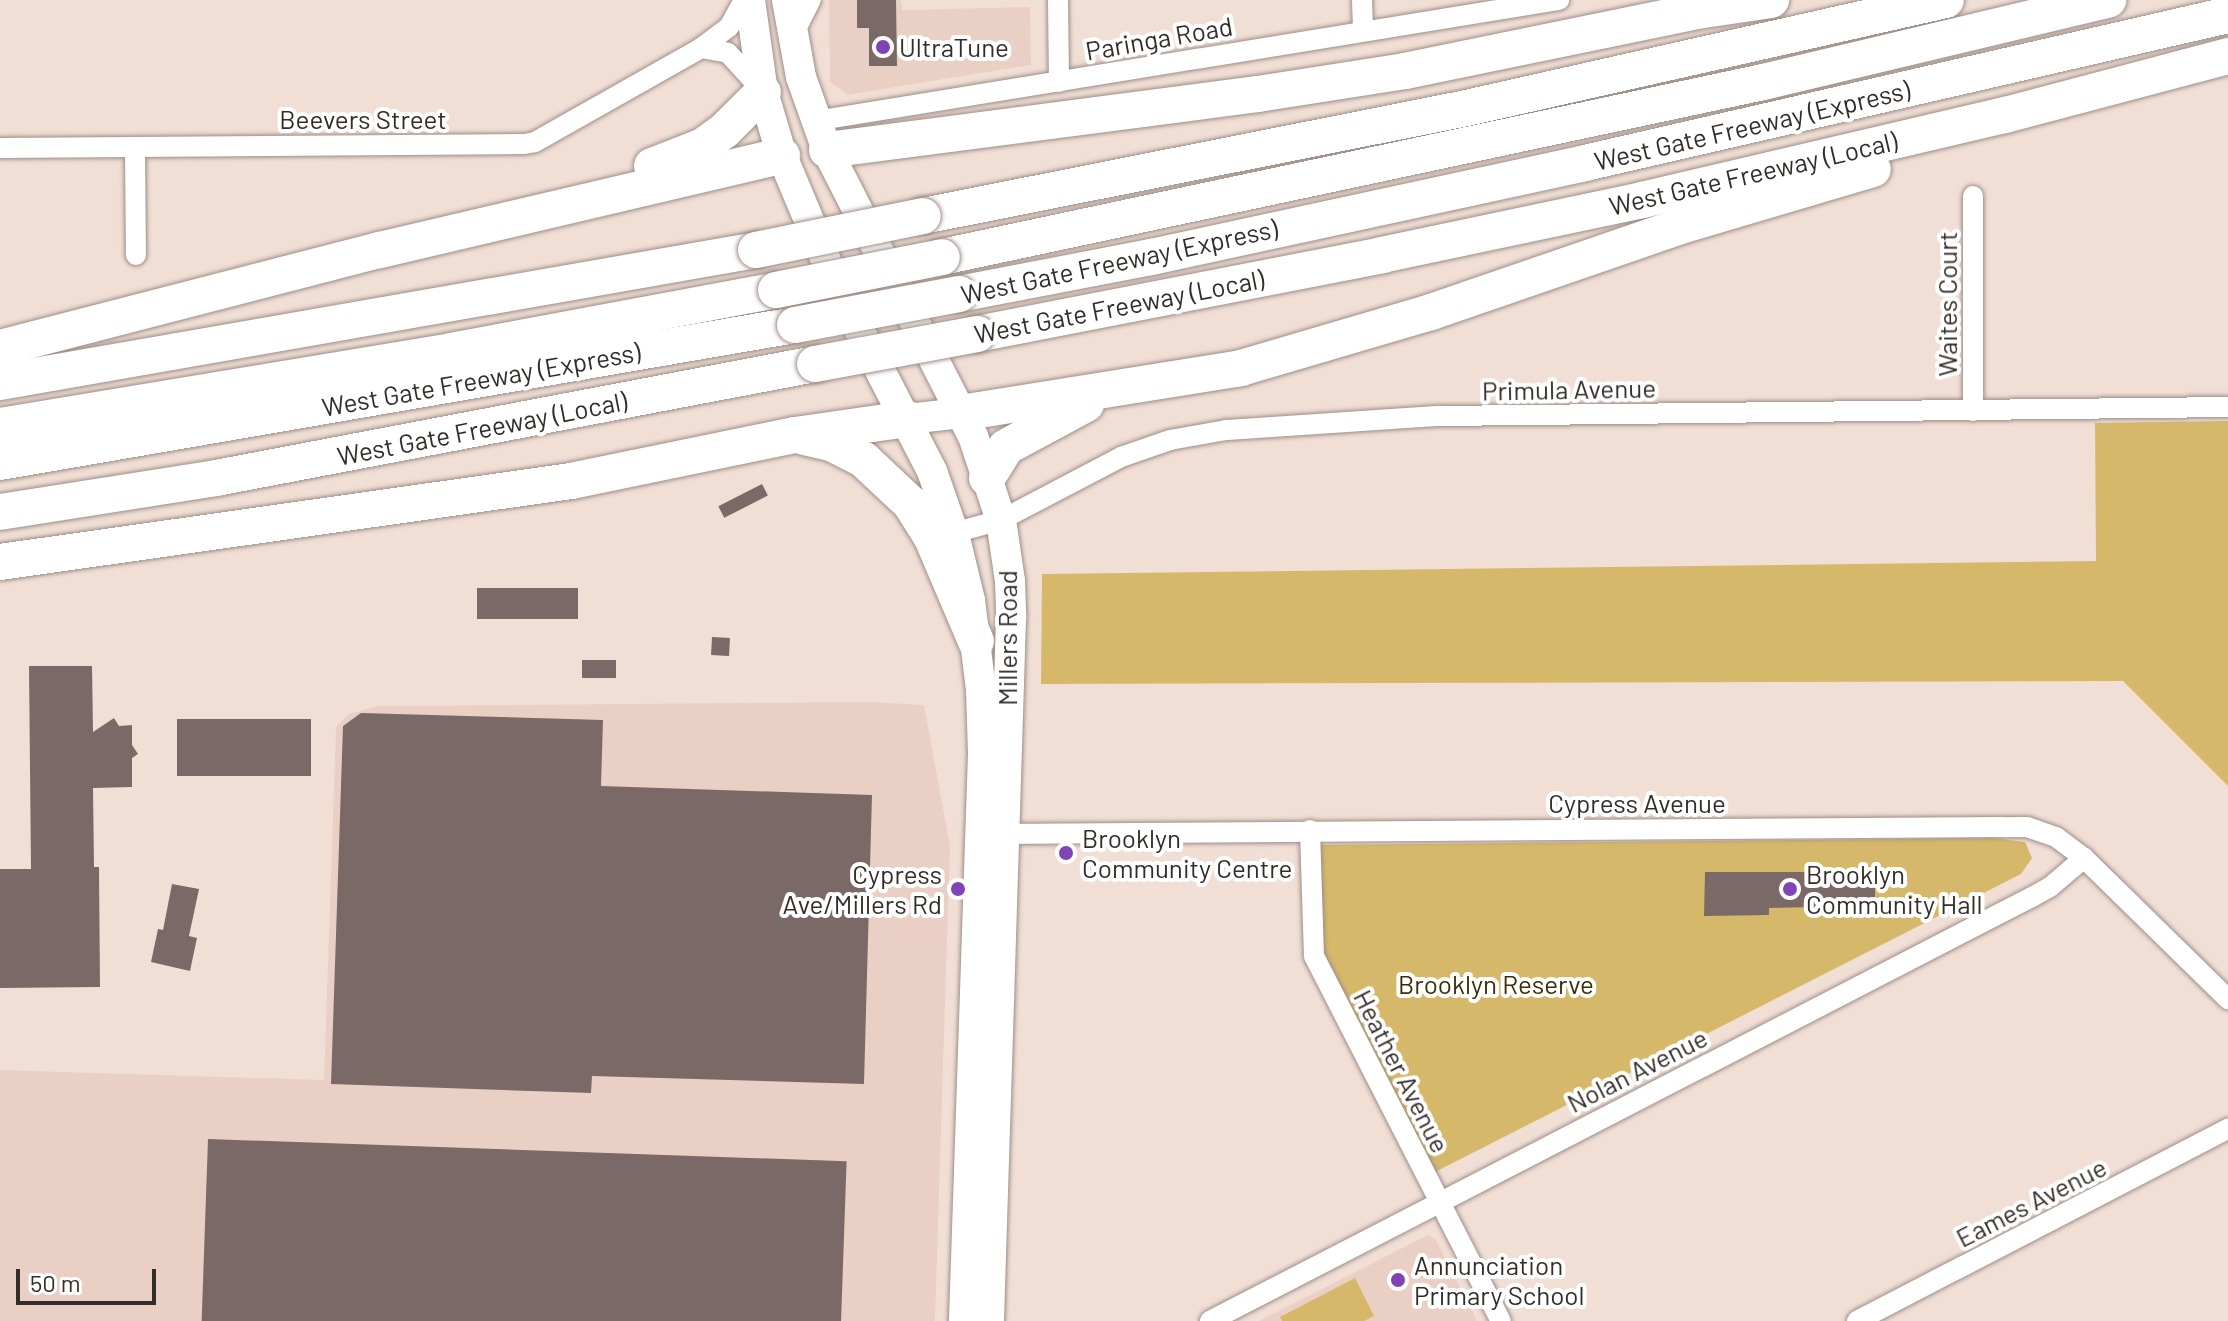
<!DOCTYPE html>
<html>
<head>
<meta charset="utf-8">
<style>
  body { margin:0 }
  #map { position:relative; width:2228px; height:1321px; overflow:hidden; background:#f1dfd6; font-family:Barlow,sans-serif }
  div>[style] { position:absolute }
  .built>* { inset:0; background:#ead0c4 }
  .green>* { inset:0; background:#d6b86b }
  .building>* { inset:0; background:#7b6967; transform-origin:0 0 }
  .roads { filter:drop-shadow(0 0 2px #9e8e86) drop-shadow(0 0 2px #9e8e86) }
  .minor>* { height:20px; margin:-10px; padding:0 10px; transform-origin:10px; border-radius:10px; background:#fff }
  .primary>* { height:30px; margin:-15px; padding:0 15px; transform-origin:15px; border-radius:15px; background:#fff }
  .motorway>* { height:36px; margin:-18px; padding:0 18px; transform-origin:18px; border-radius:18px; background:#fff }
  .bridges { filter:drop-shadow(0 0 2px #9e8e86) drop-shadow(0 0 2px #9e8e86) }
  .motorway-bridge>* { height:36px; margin:-18px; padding:0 18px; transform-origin:18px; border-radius:18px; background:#fff }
  .dots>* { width:22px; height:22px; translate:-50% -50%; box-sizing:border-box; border:4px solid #fff; border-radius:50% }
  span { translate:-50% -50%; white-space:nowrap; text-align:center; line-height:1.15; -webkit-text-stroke:8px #fff; paint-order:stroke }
  .street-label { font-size:26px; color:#332d29 }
  .poi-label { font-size:26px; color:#332d29 }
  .left { translate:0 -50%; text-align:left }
  .right { translate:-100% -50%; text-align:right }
  .park-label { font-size:26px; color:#3b2d04 }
  .scale { position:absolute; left:16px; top:1269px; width:140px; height:36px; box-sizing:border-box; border:4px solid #332d29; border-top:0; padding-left:10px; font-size:24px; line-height:28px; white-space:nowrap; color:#332d29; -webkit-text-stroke:6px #fff; paint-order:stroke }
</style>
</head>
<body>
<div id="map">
  <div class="built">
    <i style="clip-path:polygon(829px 0,901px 0,902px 10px,1030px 7px,1031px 65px,847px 95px,830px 81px)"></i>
    <i style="clip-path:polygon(870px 702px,924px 705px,950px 846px,935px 1321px,0 1321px,0 1070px,324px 1080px,336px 727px,349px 714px,378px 706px)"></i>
    <i style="clip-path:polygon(1428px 1235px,1436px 1240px,1477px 1321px,1259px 1321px)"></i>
  </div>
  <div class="green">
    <i style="clip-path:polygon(2228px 421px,2228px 786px,2123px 681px,1041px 684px,1042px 574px,2096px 561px,2095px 423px)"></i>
    <i style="clip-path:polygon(1993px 838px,2025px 842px,2032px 858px,2021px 874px,1435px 1172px,1321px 951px,1312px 845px)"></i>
    <i style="clip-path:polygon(1355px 1278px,1374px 1316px,1364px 1321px,1282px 1321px,1280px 1317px)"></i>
  </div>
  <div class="building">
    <i style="clip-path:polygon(857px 0,896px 0,897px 66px,869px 66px,869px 28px,857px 28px)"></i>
    <i style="left:762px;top:484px;width:13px;height:49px;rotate:63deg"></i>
    <i style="left:578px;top:588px;width:31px;height:101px;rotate:90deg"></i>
    <i style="left:712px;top:637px;width:18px;height:18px;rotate:3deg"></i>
    <i style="left:582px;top:660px;width:34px;height:18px"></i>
    <i style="clip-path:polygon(29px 666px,92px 666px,93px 732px,114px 718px,119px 726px,132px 725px,132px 745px,138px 754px,132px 758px,132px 787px,93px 788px,94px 867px,99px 867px,100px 987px,0 988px,0 869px,31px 869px)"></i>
    <i style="clip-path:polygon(361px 713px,603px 720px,601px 786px,872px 795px,864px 1084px,592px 1076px,591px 1093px,331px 1084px,343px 726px)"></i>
    <i style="left:311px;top:719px;width:57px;height:134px;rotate:90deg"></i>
    <i style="clip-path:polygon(1705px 872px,1875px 872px,1875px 906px,1769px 908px,1769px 915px,1704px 916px)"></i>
    <i style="clip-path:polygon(172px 884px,199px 889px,189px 936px,197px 938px,190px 971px,151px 962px,158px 929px,163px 930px)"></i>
    <i style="left:208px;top:1139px;width:639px;height:182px;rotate:2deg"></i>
  </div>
  <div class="roads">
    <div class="minor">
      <i style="left:1058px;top:0;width:82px;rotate:89.3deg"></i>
      <i style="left:1362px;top:0;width:30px;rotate:88deg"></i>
      <i style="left:793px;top:35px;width:39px;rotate:-63deg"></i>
      <i style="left:701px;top:48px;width:27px;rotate:10deg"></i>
      <i style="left:728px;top:53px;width:49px;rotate:47.5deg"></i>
      <i style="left:815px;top:121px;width:754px;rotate:-9.24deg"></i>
      <i style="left:135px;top:147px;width:108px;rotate:89.5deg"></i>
      <i style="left:0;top:148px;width:524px;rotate:-0.44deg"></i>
      <i style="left:524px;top:144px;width:11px;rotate:-10deg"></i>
      <i style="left:535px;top:142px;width:191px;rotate:-29.5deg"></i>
      <i style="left:701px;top:48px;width:35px;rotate:-37deg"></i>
      <i style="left:729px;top:27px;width:31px;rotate:-61deg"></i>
      <i style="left:1973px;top:196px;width:215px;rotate:90deg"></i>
      <i style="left:942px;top:536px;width:61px;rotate:-15.2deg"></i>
      <i style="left:1001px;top:520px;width:136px;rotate:-27.7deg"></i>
      <i style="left:1121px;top:457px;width:52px;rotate:-19.1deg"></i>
      <i style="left:1170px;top:440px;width:57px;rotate:-10.1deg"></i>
      <i style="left:1226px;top:430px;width:212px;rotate:-3.8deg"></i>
      <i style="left:1438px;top:416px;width:790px;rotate:-0.65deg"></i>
      <i style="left:1310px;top:830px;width:126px;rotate:88.2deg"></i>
      <i style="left:1314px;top:956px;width:410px;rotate:62.9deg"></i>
      <i style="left:994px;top:834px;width:1033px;rotate:-0.39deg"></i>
      <i style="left:2027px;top:827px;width:31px;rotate:19deg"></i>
      <i style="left:2056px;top:837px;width:35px;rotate:37deg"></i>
      <i style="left:2084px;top:858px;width:202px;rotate:44.4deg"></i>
      <i style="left:1210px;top:1321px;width:925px;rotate:-27.29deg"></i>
      <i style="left:2032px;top:897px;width:21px;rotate:-29deg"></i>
      <i style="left:2050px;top:887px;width:45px;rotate:-40.5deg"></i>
      <i style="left:1857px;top:1321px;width:418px;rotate:-27.4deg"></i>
    </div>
    <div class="primary">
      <i style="left:750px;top:0;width:93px;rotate:82deg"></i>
      <i style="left:763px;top:92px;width:67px;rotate:73.5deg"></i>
      <i style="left:782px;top:156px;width:144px;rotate:67.2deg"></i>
      <i style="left:838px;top:289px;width:205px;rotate:62.7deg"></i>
      <i style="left:932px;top:471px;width:67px;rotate:70.8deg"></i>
      <i style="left:954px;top:534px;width:68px;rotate:76.4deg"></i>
      <i style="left:970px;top:600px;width:91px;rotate:83deg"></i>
      <i style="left:981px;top:690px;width:63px;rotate:88.2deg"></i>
      <i style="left:983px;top:753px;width:568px;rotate:91.92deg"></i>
      <i style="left:787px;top:0;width:78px;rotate:79.7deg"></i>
      <i style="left:801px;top:77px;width:77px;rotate:70.4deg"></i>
      <i style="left:827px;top:150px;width:321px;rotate:63deg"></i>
      <i style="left:973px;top:436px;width:89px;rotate:71.6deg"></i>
      <i style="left:1001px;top:520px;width:62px;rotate:81.6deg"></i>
      <i style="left:1010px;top:581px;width:38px;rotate:88deg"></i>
      <i style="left:1011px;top:619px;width:702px;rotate:91.8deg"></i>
      <i style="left:908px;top:419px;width:53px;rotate:-6.5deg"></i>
    </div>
    <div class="motorway">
      <i style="left:827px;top:150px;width:435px;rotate:-7.4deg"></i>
      <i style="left:1258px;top:94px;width:149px;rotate:-8.9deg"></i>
      <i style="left:1405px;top:71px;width:298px;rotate:-11.6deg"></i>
      <i style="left:1697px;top:11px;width:75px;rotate:-8.5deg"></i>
      <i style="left:652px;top:166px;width:55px;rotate:-21.4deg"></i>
      <i style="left:703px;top:146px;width:26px;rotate:-36deg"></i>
      <i style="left:724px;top:131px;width:55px;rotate:-45deg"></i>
      <i style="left:923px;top:216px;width:550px;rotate:-11.23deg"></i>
      <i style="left:1462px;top:109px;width:496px;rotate:-12.7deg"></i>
      <i style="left:942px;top:257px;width:839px;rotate:-12.03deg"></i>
      <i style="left:1763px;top:82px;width:355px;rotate:-13.4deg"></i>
      <i style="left:959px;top:294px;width:196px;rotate:-10.9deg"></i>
      <i style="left:1151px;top:257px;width:444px;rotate:-12.2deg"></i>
      <i style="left:1585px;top:163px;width:660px;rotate:-12.96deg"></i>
      <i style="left:977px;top:334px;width:413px;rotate:-11deg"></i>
      <i style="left:1382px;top:255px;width:266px;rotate:-11.9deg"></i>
      <i style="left:1642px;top:200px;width:373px;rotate:-13.2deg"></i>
      <i style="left:2005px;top:115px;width:231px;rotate:-14.8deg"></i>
      <i style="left:0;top:348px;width:392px;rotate:-14.5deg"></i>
      <i style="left:380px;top:250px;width:413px;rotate:-13.2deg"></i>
      <i style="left:0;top:382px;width:767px;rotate:-9.9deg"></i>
      <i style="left:961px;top:413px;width:284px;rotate:-9.1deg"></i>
      <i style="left:1241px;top:368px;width:198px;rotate:-16.4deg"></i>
      <i style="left:1431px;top:312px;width:264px;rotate:-19deg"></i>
      <i style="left:1681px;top:226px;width:200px;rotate:-16.5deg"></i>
      <i style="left:0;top:426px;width:457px;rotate:-9.4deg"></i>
      <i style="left:451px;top:351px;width:331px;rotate:-10.6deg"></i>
      <i style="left:804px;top:437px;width:28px;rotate:13deg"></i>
      <i style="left:831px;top:443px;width:37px;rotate:27deg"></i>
      <i style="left:864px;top:460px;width:63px;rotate:43.1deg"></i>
      <i style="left:910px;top:503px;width:41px;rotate:57.8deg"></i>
      <i style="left:932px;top:538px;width:112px;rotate:66.9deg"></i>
      <i style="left:0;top:462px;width:807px;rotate:-9.78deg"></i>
      <i style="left:987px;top:478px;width:36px;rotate:-58deg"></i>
      <i style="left:1006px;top:447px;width:91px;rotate:-28.3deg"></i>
      <i style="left:0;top:512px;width:219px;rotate:-8.9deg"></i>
      <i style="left:216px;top:478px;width:610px;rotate:-10.78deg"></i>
      <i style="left:0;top:562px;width:577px;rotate:-8.07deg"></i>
      <i style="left:571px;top:481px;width:229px;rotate:-11.6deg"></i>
      <i style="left:795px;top:435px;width:114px;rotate:-8.1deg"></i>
    </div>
  </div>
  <div class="bridges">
    <div class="motorway-bridge">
      <i style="left:756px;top:250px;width:170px;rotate:-11.5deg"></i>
      <i style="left:776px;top:290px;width:169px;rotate:-11.2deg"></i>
      <i style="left:795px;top:325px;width:167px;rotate:-10.7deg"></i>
      <i style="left:815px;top:364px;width:165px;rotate:-10.5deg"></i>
    </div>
  </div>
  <div class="dots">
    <i style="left:883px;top:47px;background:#8143b8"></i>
    <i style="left:1066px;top:853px;background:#8143b8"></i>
    <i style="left:958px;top:889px;background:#8143b8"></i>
    <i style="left:1790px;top:889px;background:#8143b8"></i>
    <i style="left:1398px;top:1280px;background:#8143b8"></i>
  </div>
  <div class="street-label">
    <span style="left:1159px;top:38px;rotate:-10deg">Paringa Road</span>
    <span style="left:363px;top:119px">Beevers Street</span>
    <span style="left:1752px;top:125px;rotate:-13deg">West Gate Freeway (Express)</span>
    <span style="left:1753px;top:173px;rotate:-13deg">West Gate Freeway (Local)</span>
    <span style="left:1119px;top:261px;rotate:-12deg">West Gate Freeway (Express)</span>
    <span style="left:1947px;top:304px;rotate:-90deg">Waites Court</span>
    <span style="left:1119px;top:306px;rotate:-11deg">West Gate Freeway (Local)</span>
    <span style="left:481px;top:379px;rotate:-10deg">West Gate Freeway (Express)</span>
    <span style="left:1569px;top:389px;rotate:-1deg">Primula Avenue</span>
    <span style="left:482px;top:428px;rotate:-11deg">West Gate Freeway (Local)</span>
    <span style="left:1007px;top:638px;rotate:-90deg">Millers Road</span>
    <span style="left:1637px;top:803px">Cypress Avenue</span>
    <span style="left:1637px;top:1070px;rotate:-27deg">Nolan Avenue</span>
    <span style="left:1402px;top:1071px;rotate:63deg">Heather Avenue</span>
    <span style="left:2031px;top:1202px;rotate:-27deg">Eames Avenue</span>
  </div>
  <div class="poi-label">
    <span class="left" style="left:899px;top:47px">UltraTune</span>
    <span class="left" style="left:1082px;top:853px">Brooklyn<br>Community Centre</span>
    <span class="right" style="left:942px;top:889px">Cypress<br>Ave/Millers Rd</span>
    <span class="left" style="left:1806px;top:889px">Brooklyn<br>Community Hall</span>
    <span class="left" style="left:1414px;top:1280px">Annunciation<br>Primary School</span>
  </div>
  <div class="park-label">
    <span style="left:1496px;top:984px">Brooklyn Reserve</span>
  </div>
  <div class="scale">50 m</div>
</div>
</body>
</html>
